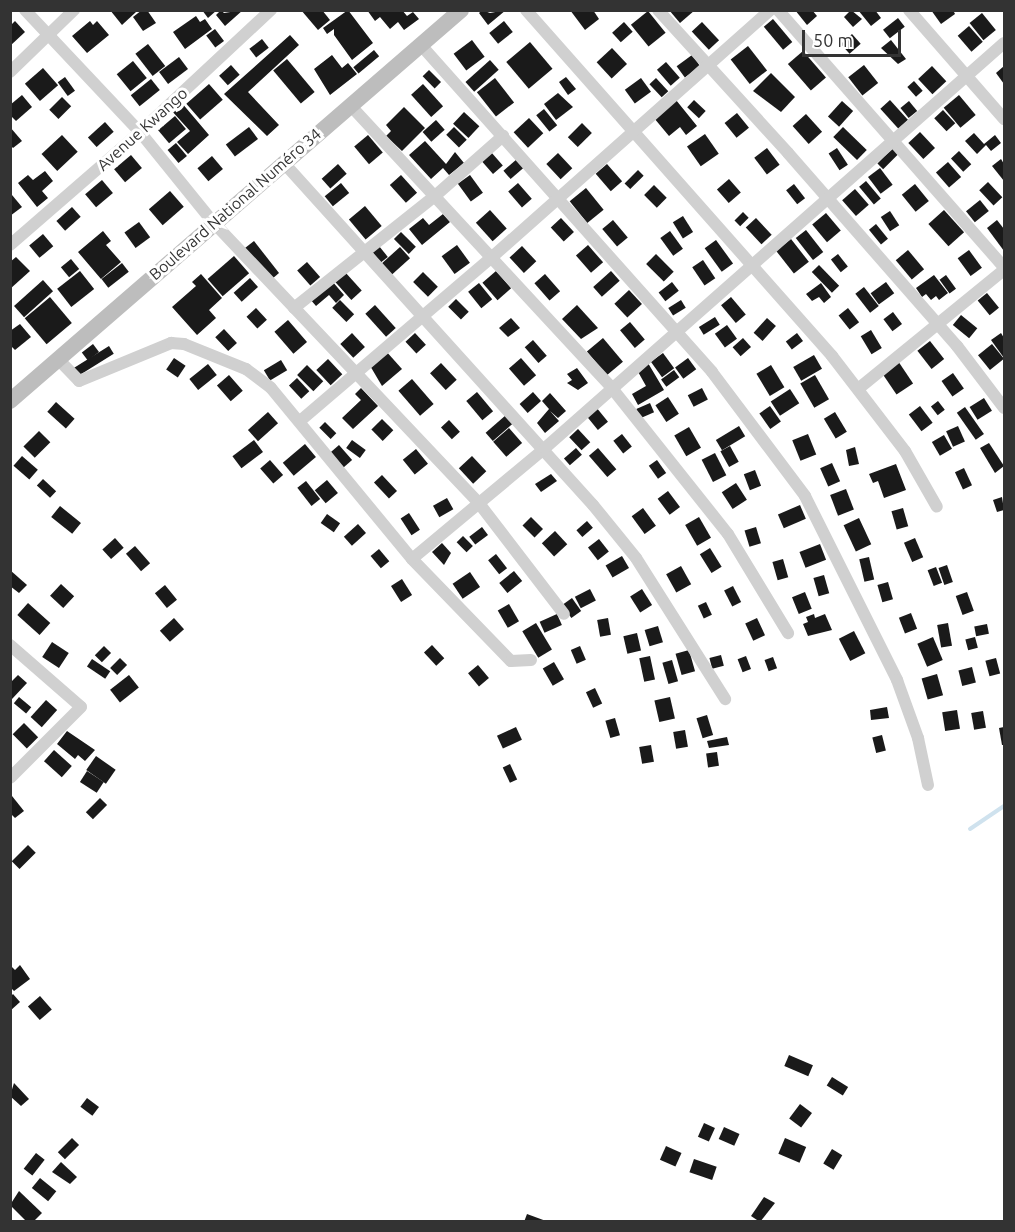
<!DOCTYPE html>
<html>
<head>
<meta charset="utf-8">
<style>
  body { margin:0 }
  #map { position:relative; width:1015px; height:1232px; overflow:hidden; background:#fff; font-family:Ubuntu,sans-serif }
  div>[style] { position:absolute }
  .stream>* { height:4px; margin:-2px; padding:0 2px; transform-origin:2px; border-radius:2px; background:#cfe2ee }
  .building>* { inset:0; background:#1a1a1a; transform-origin:0 0 }
  .street>* { height:12px; margin:-6px; padding:0 6px; transform-origin:6px; border-radius:6px; background:#d0d0d0 }
  .secondary>* { height:16px; margin:-8px; padding:0 8px; transform-origin:8px; border-radius:8px; background:#bdbdbd }
  span { translate:-50% -50%; white-space:nowrap; text-align:center; line-height:1.15; -webkit-text-stroke:6px #fff; paint-order:stroke }
  .street-label { font-size:16px; color:#333 }
  .frame { position:absolute; inset:0; border:12px solid #333; pointer-events:none }
  .scale { position:absolute; left:802px; top:30px; width:99px; height:27px; box-sizing:border-box; border:3px solid #333; border-top:0; padding-left:8px; font-size:18px; line-height:21px; white-space:nowrap; color:#333; -webkit-text-stroke:4px #fff; paint-order:stroke }
</style>
</head>
<body>
<div id="map">
  <div class="stream">
    <i style="left:970px;top:829px;width:41px;rotate:-34.1deg"></i>
  </div>
  <div class="building">
    <i style="clip-path:polygon(110px 10px,135px 10px,136px 12px,122px 25px)"></i>
    <i style="clip-path:polygon(142px 10px,147px 10px,156px 23px,143px 31px,133px 17px)"></i>
    <i style="clip-path:polygon(202px 10px,217px 10px,208px 18px)"></i>
    <i style="clip-path:polygon(221px 10px,224px 13px,243px 10px,225px 26px,216px 15px)"></i>
    <i style="clip-path:polygon(301px 10px,322px 10px,330px 20px,318px 30px)"></i>
    <i style="clip-path:polygon(348px 10px,373px 43px,352px 60px,334px 35px,334px 29px,327px 34px,323px 28px)"></i>
    <i style="clip-path:polygon(367px 10px,402px 10px,407px 16px,413px 12px,419px 19px,404px 30px,398px 22px,390px 29px,380px 17px,375px 21px)"></i>
    <i style="clip-path:polygon(482px 10px,490px 13px,506px 10px,488px 25px,479px 13px)"></i>
    <i style="clip-path:polygon(570px 10px,593px 10px,599px 19px,585px 30px)"></i>
    <i style="clip-path:polygon(669px 10px,695px 10px,680px 23px)"></i>
    <i style="clip-path:polygon(795px 10px,812px 10px,817px 16px,807px 25px)"></i>
    <i style="clip-path:polygon(851px 10px,862px 19px,853px 27px,844px 17px)"></i>
    <i style="clip-path:polygon(858px 10px,875px 10px,881px 18px,871px 26px)"></i>
    <i style="clip-path:polygon(931px 10px,953px 10px,955px 14px,941px 24px)"></i>
    <i style="left:648px;top:11px;width:28px;height:22px;rotate:51deg"></i>
    <i style="left:982px;top:13px;width:22px;height:16px;rotate:51deg"></i>
    <i style="clip-path:polygon(196px 16px,200px 22px,205px 19px,212px 29px,185px 49px,173px 32px)"></i>
    <i style="left:898px;top:18px;width:11px;height:19px;rotate:52deg"></i>
    <i style="left:773px;top:19px;width:30px;height:12px;rotate:50deg"></i>
    <i style="clip-path:polygon(15px 21px,25px 32px,10px 46px,10px 26px)"></i>
    <i style="clip-path:polygon(90px 21px,93px 25px,97px 21px,109px 35px,87px 53px,72px 36px)"></i>
    <i style="left:504px;top:21px;width:14px;height:19px;rotate:51deg"></i>
    <i style="left:624px;top:22px;width:13px;height:16px;rotate:48deg"></i>
    <i style="left:702px;top:22px;width:25px;height:14px;rotate:47deg"></i>
    <i style="left:969px;top:26px;width:21px;height:15px;rotate:49deg"></i>
    <i style="left:215px;top:29px;width:15px;height:11px;rotate:53deg"></i>
    <i style="left:852px;top:34px;width:13px;height:15px;rotate:48deg"></i>
    <i style="clip-path:polygon(290px 35px,299px 45px,248px 92px,279px 125px,267px 136px,224px 94px)"></i>
    <i style="left:262px;top:39px;width:11px;height:16px;rotate:52deg"></i>
    <i style="left:472px;top:40px;width:21px;height:23px;rotate:53deg"></i>
    <i style="clip-path:polygon(891px 40px,906px 59px,898px 64px,881px 48px)"></i>
    <i style="left:530px;top:42px;width:35px;height:31px;rotate:50deg"></i>
    <i style="left:148px;top:44px;width:28px;height:16px;rotate:52deg"></i>
    <i style="left:748px;top:46px;width:31px;height:22px;rotate:52deg"></i>
    <i style="left:612px;top:48px;width:22px;height:21px;rotate:47deg"></i>
    <i style="left:374px;top:50px;width:8px;height:27px;rotate:50deg"></i>
    <i style="left:803px;top:51px;width:35px;height:20px;rotate:49deg"></i>
    <i style="clip-path:polygon(332px 55px,342px 68px,348px 63px,357px 74px,330px 95px,314px 69px)"></i>
    <i style="left:692px;top:55px;width:14px;height:19px;rotate:54deg"></i>
    <i style="left:179px;top:57px;width:15px;height:25px;rotate:53deg"></i>
    <i style="left:287px;top:59px;width:43px;height:18px;rotate:50deg"></i>
    <i style="left:490px;top:60px;width:13px;height:33px;rotate:48deg"></i>
    <i style="left:133px;top:61px;width:22px;height:21px;rotate:51deg"></i>
    <i style="left:666px;top:62px;width:21px;height:12px;rotate:49deg"></i>
    <i style="left:231px;top:65px;width:13px;height:16px;rotate:48deg"></i>
    <i style="left:864px;top:65px;width:23px;height:20px;rotate:52deg"></i>
    <i style="left:932px;top:66px;width:21px;height:19px;rotate:47deg"></i>
    <i style="clip-path:polygon(1004px 66px,1004px 84px,996px 73px)"></i>
    <i style="left:43px;top:68px;width:23px;height:24px;rotate:49deg"></i>
    <i style="left:429px;top:70px;width:17px;height:9px;rotate:45deg"></i>
    <i style="clip-path:polygon(771px 73px,795px 97px,781px 112px,753px 91px)"></i>
    <i style="left:65px;top:77px;width:17px;height:9px;rotate:54deg"></i>
    <i style="clip-path:polygon(566px 77px,576px 89px,568px 95px,559px 82px)"></i>
    <i style="left:495px;top:78px;width:31px;height:23px;rotate:52deg"></i>
    <i style="left:641px;top:78px;width:17px;height:20px;rotate:54deg"></i>
    <i style="left:656px;top:78px;width:18px;height:9px;rotate:47deg"></i>
    <i style="left:151px;top:79px;width:14px;height:26px;rotate:51deg"></i>
    <i style="left:914px;top:81px;width:13px;height:9px;rotate:48deg"></i>
    <i style="left:209px;top:84px;width:21px;height:30px;rotate:49deg"></i>
    <i style="left:423px;top:84px;width:30px;height:16px;rotate:48deg"></i>
    <i style="clip-path:polygon(558px 93px,573px 107px,556px 120px,544px 104px)"></i>
    <i style="clip-path:polygon(22px 95px,32px 107px,16px 121px,10px 115px,10px 105px)"></i>
    <i style="left:959px;top:95px;width:26px;height:20px;rotate:50deg"></i>
    <i style="left:62px;top:97px;width:13px;height:18px;rotate:45deg"></i>
    <i style="clip-path:polygon(676px 100px,697px 126px,686px 135px,680px 127px,669px 136px,654px 118px)"></i>
    <i style="left:694px;top:100px;width:16px;height:10px;rotate:43deg"></i>
    <i style="left:890px;top:100px;width:27px;height:13px;rotate:48deg"></i>
    <i style="left:842px;top:101px;width:15px;height:21px;rotate:42deg"></i>
    <i style="left:909px;top:101px;width:13px;height:11px;rotate:51deg"></i>
    <i style="clip-path:polygon(181px 102px,209px 135px,188px 154px,177px 142px,190px 131px,171px 110px)"></i>
    <i style="clip-path:polygon(404px 107px,425px 128px,402px 151px,386px 136px,391px 131px,386px 125px)"></i>
    <i style="left:544px;top:109px;width:21px;height:10px;rotate:51deg"></i>
    <i style="left:943px;top:110px;width:18px;height:12px;rotate:47deg"></i>
    <i style="left:464px;top:112px;width:21px;height:16px;rotate:43deg"></i>
    <i style="left:737px;top:113px;width:19px;height:16px;rotate:51deg"></i>
    <i style="left:806px;top:114px;width:24px;height:18px;rotate:48deg"></i>
    <i style="left:175px;top:116px;width:17px;height:22px;rotate:50deg"></i>
    <i style="left:529px;top:118px;width:21px;height:21px;rotate:47deg"></i>
    <i style="left:436px;top:120px;width:13px;height:18px;rotate:48deg"></i>
    <i style="left:105px;top:122px;width:13px;height:23px;rotate:48deg"></i>
    <i style="left:582px;top:123px;width:14px;height:20px;rotate:45deg"></i>
    <i style="clip-path:polygon(10px 127px,22px 141px,13px 148px,10px 145px)"></i>
    <i style="left:249px;top:127px;width:15px;height:29px;rotate:53deg"></i>
    <i style="left:454px;top:127px;width:18px;height:11px;rotate:45deg"></i>
    <i style="left:843px;top:127px;width:33px;height:14px;rotate:44deg"></i>
    <i style="left:920px;top:132px;width:22px;height:16px;rotate:47deg"></i>
    <i style="clip-path:polygon(974px 133px,984px 144px,995px 135px,1001px 143px,991px 151px,986px 145px,977px 154px,965px 141px)"></i>
    <i style="left:705px;top:134px;width:24px;height:22px;rotate:55deg"></i>
    <i style="left:62px;top:135px;width:23px;height:28px;rotate:47deg"></i>
    <i style="left:368px;top:135px;width:23px;height:18px;rotate:50deg"></i>
    <i style="clip-path:polygon(425px 141px,446px 164px,455px 152px,464px 163px,449px 175px,443px 168px,431px 179px,409px 155px)"></i>
    <i style="left:176px;top:143px;width:17px;height:11px;rotate:50deg"></i>
    <i style="left:767px;top:148px;width:21px;height:16px;rotate:53deg"></i>
    <i style="left:837px;top:148px;width:20px;height:10px;rotate:57deg"></i>
    <i style="left:893px;top:148px;width:8px;height:22px;rotate:45deg"></i>
    <i style="left:959px;top:151px;width:18px;height:11px;rotate:47deg"></i>
    <i style="left:491px;top:152px;width:18px;height:13px;rotate:49deg"></i>
    <i style="left:558px;top:153px;width:21px;height:16px;rotate:47deg"></i>
    <i style="left:131px;top:155px;width:17px;height:22px;rotate:50deg"></i>
    <i style="left:212px;top:156px;width:17px;height:19px;rotate:50deg"></i>
    <i style="left:517px;top:159px;width:11px;height:18px;rotate:49deg"></i>
    <i style="clip-path:polygon(1001px 159px,1004px 164px,1004px 181px,992px 166px)"></i>
    <i style="left:948px;top:162px;width:20px;height:16px;rotate:49deg"></i>
    <i style="left:338px;top:164px;width:13px;height:22px;rotate:48deg"></i>
    <i style="left:607px;top:164px;width:23px;height:15px;rotate:49deg"></i>
    <i style="left:880px;top:168px;width:21px;height:15px;rotate:53deg"></i>
    <i style="left:638px;top:170px;width:8px;height:19px;rotate:45deg"></i>
    <i style="clip-path:polygon(45px 171px,53px 181px,42px 191px,48px 198px,37px 207px,18px 183px,28px 175px,33px 180px)"></i>
    <i style="left:401px;top:175px;width:24px;height:15px;rotate:48deg"></i>
    <i style="left:470px;top:175px;width:22px;height:15px;rotate:54deg"></i>
    <i style="left:729px;top:179px;width:18px;height:16px;rotate:49deg"></i>
    <i style="left:102px;top:180px;width:17px;height:22px;rotate:50deg"></i>
    <i style="left:866px;top:181px;width:23px;height:9px;rotate:50deg"></i>
    <i style="left:988px;top:182px;width:21px;height:12px;rotate:47deg"></i>
    <i style="left:341px;top:183px;width:13px;height:21px;rotate:51deg"></i>
    <i style="left:518px;top:183px;width:21px;height:13px;rotate:49deg"></i>
    <i style="left:794px;top:184px;width:18px;height:10px;rotate:52deg"></i>
    <i style="left:915px;top:184px;width:22px;height:17px;rotate:51deg"></i>
    <i style="left:654px;top:185px;width:18px;height:14px;rotate:45deg"></i>
    <i style="left:586px;top:188px;width:28px;height:21px;rotate:51deg"></i>
    <i style="left:855px;top:189px;width:21px;height:17px;rotate:49deg"></i>
    <i style="left:170px;top:191px;width:21px;height:28px;rotate:49deg"></i>
    <i style="clip-path:polygon(12px 195px,22px 207px,10px 216px,10px 196px)"></i>
    <i style="left:980px;top:200px;width:14px;height:18px;rotate:51deg"></i>
    <i style="left:365px;top:206px;width:26px;height:21px;rotate:50deg"></i>
    <i style="left:72px;top:207px;width:13px;height:21px;rotate:48deg"></i>
    <i style="left:490px;top:210px;width:25px;height:19px;rotate:48deg"></i>
    <i style="left:944px;top:210px;width:30px;height:21px;rotate:48deg"></i>
    <i style="left:890px;top:211px;width:17px;height:11px;rotate:57deg"></i>
    <i style="left:743px;top:212px;width:8px;height:12px;rotate:45deg"></i>
    <i style="left:826px;top:213px;width:23px;height:18px;rotate:50deg"></i>
    <i style="clip-path:polygon(443px 214px,450px 222px,422px 245px,409px 229px,423px 218px,429px 225px)"></i>
    <i style="left:683px;top:216px;width:19px;height:12px;rotate:58deg"></i>
    <i style="left:561px;top:218px;width:19px;height:14px;rotate:47deg"></i>
    <i style="left:756px;top:218px;width:23px;height:14px;rotate:47deg"></i>
    <i style="left:613px;top:220px;width:23px;height:14px;rotate:50deg"></i>
    <i style="clip-path:polygon(997px 220px,1004px 229px,1004px 251px,987px 228px)"></i>
    <i style="left:139px;top:222px;width:19px;height:18px;rotate:54deg"></i>
    <i style="left:876px;top:224px;width:19px;height:9px;rotate:51deg"></i>
    <i style="left:806px;top:230px;width:28px;height:13px;rotate:52deg"></i>
    <i style="clip-path:polygon(103px 231px,111px 241px,106px 245px,121px 262px,101px 279px,78px 252px)"></i>
    <i style="left:670px;top:231px;width:22px;height:12px;rotate:54deg"></i>
    <i style="left:401px;top:232px;width:21px;height:10px;rotate:45deg"></i>
    <i style="left:43px;top:234px;width:16px;height:18px;rotate:50deg"></i>
    <i style="left:791px;top:239px;width:29px;height:19px;rotate:52deg"></i>
    <i style="left:716px;top:240px;width:29px;height:14px;rotate:54deg"></i>
    <i style="clip-path:polygon(254px 241px,279px 273px,272px 279px,245px 248px)"></i>
    <i style="left:457px;top:245px;width:22px;height:19px;rotate:54deg"></i>
    <i style="left:588px;top:245px;width:23px;height:16px;rotate:49deg"></i>
    <i style="left:379px;top:246px;width:14px;height:9px;rotate:51deg"></i>
    <i style="left:522px;top:246px;width:21px;height:17px;rotate:47deg"></i>
    <i style="left:400px;top:247px;width:15px;height:25px;rotate:48deg"></i>
    <i style="left:908px;top:250px;width:25px;height:16px;rotate:50deg"></i>
    <i style="left:969px;top:250px;width:22px;height:14px;rotate:54deg"></i>
    <i style="left:656px;top:254px;width:25px;height:14px;rotate:45deg"></i>
    <i style="left:838px;top:254px;width:16px;height:9px;rotate:52deg"></i>
    <i style="left:234px;top:256px;width:23px;height:35px;rotate:49deg"></i>
    <i style="clip-path:polygon(16px 257px,30px 271px,10px 289px,10px 262px)"></i>
    <i style="left:71px;top:259px;width:13px;height:13px;rotate:51deg"></i>
    <i style="left:703px;top:260px;width:22px;height:13px;rotate:56deg"></i>
    <i style="left:307px;top:262px;width:20px;height:13px;rotate:49deg"></i>
    <i style="left:122px;top:263px;width:11px;height:26px;rotate:52deg"></i>
    <i style="left:819px;top:265px;width:29px;height:10px;rotate:46deg"></i>
    <i style="left:80px;top:271px;width:23px;height:29px;rotate:52deg"></i>
    <i style="left:496px;top:271px;width:23px;height:18px;rotate:49deg"></i>
    <i style="left:611px;top:271px;width:13px;height:24px;rotate:48deg"></i>
    <i style="left:345px;top:272px;width:25px;height:14px;rotate:48deg"></i>
    <i style="left:423px;top:272px;width:21px;height:14px;rotate:45deg"></i>
    <i style="clip-path:polygon(201px 274px,222px 298px,209px 310px,216px 318px,197px 335px,172px 307px,196px 286px,192px 282px)"></i>
    <i style="left:545px;top:274px;width:23px;height:14px;rotate:49deg"></i>
    <i style="clip-path:polygon(934px 275px,948px 293px,939px 300px,936px 296px,931px 300px,926px 294px,922px 297px,916px 288px)"></i>
    <i style="left:946px;top:275px;width:17px;height:8px;rotate:54deg"></i>
    <i style="left:250px;top:278px;width:12px;height:22px;rotate:48deg"></i>
    <i style="left:43px;top:280px;width:15px;height:39px;rotate:48deg"></i>
    <i style="clip-path:polygon(332px 281px,344px 295px,336px 303px,329px 295px,316px 306px,310px 299px)"></i>
    <i style="left:672px;top:282px;width:11px;height:17px;rotate:52deg"></i>
    <i style="left:886px;top:282px;width:14px;height:19px;rotate:54deg"></i>
    <i style="left:479px;top:283px;width:21px;height:14px;rotate:51deg"></i>
    <i style="clip-path:polygon(821px 283px,831px 297px,824px 303px,819px 297px,812px 301px,806px 294px)"></i>
    <i style="left:864px;top:287px;width:24px;height:11px;rotate:52deg"></i>
    <i style="left:629px;top:290px;width:19px;height:20px;rotate:47deg"></i>
    <i style="left:987px;top:293px;width:19px;height:12px;rotate:51deg"></i>
    <i style="left:50px;top:297px;width:34px;height:33px;rotate:50deg"></i>
    <i style="left:731px;top:297px;width:23px;height:13px;rotate:50deg"></i>
    <i style="left:456px;top:299px;width:18px;height:11px;rotate:45deg"></i>
    <i style="left:340px;top:300px;width:20px;height:11px;rotate:45deg"></i>
    <i style="left:681px;top:300px;width:9px;height:15px;rotate:58deg"></i>
    <i style="left:375px;top:305px;width:31px;height:13px;rotate:48deg"></i>
    <i style="clip-path:polygon(577px 305px,598px 328px,581px 339px,562px 319px)"></i>
    <i style="left:256px;top:308px;width:16px;height:13px;rotate:47deg"></i>
    <i style="left:848px;top:308px;width:18px;height:12px;rotate:52deg"></i>
    <i style="left:893px;top:312px;width:15px;height:12px;rotate:53deg"></i>
    <i style="left:961px;top:315px;width:21px;height:13px;rotate:39deg"></i>
    <i style="left:715px;top:317px;width:9px;height:19px;rotate:58deg"></i>
    <i style="clip-path:polygon(511px 318px,520px 328px,508px 337px,499px 328px)"></i>
    <i style="left:767px;top:318px;width:12px;height:20px;rotate:42deg"></i>
    <i style="left:288px;top:320px;width:29px;height:18px;rotate:49deg"></i>
    <i style="left:630px;top:322px;width:23px;height:13px;rotate:50deg"></i>
    <i style="clip-path:polygon(20px 324px,31px 337px,15px 350px,10px 345px,10px 331px)"></i>
    <i style="left:727px;top:325px;width:17px;height:15px;rotate:54deg"></i>
    <i style="left:224px;top:329px;width:19px;height:12px;rotate:47deg"></i>
    <i style="left:871px;top:330px;width:21px;height:12px;rotate:59deg"></i>
    <i style="left:352px;top:333px;width:19px;height:16px;rotate:47deg"></i>
    <i style="left:415px;top:333px;width:16px;height:13px;rotate:47deg"></i>
    <i style="left:797px;top:333px;width:10px;height:14px;rotate:53deg"></i>
    <i style="clip-path:polygon(1001px 333px,1004px 338px,1004px 358px,991px 340px)"></i>
    <i style="left:603px;top:338px;width:31px;height:21px;rotate:50deg"></i>
    <i style="left:743px;top:338px;width:12px;height:14px;rotate:48deg"></i>
    <i style="left:533px;top:340px;width:21px;height:11px;rotate:49deg"></i>
    <i style="left:930px;top:341px;width:23px;height:16px;rotate:52deg"></i>
    <i style="left:93px;top:344px;width:10px;height:14px;rotate:53deg"></i>
    <i style="left:992px;top:344px;width:19px;height:18px;rotate:51deg"></i>
    <i style="left:109px;top:346px;width:9px;height:42px;rotate:58deg"></i>
    <i style="clip-path:polygon(385px 350px,402px 369px,382px 386px,369px 364px)"></i>
    <i style="left:663px;top:353px;width:19px;height:15px;rotate:54deg"></i>
    <i style="left:814px;top:355px;width:16px;height:24px;rotate:60deg"></i>
    <i style="left:174px;top:358px;width:14px;height:14px;rotate:34deg"></i>
    <i style="left:521px;top:358px;width:23px;height:16px;rotate:49deg"></i>
    <i style="left:688px;top:358px;width:14px;height:16px;rotate:54deg"></i>
    <i style="left:328px;top:359px;width:21px;height:16px;rotate:47deg"></i>
    <i style="left:281px;top:360px;width:12px;height:20px;rotate:59deg"></i>
    <i style="left:898px;top:361px;width:27px;height:20px;rotate:56deg"></i>
    <i style="left:441px;top:363px;width:23px;height:15px;rotate:47deg"></i>
    <i style="clip-path:polygon(648px 363px,664px 390px,638px 405px,632px 394px,646px 386px,637px 370px)"></i>
    <i style="left:208px;top:364px;width:14px;height:24px;rotate:51deg"></i>
    <i style="left:307px;top:365px;width:23px;height:14px;rotate:45deg"></i>
    <i style="left:771px;top:365px;width:26px;height:17px;rotate:59deg"></i>
    <i style="clip-path:polygon(577px 368px,588px 383px,578px 390px,567px 383px,572px 380px,567px 374px)"></i>
    <i style="left:674px;top:370px;width:9px;height:16px;rotate:54deg"></i>
    <i style="left:953px;top:373px;width:19px;height:14px;rotate:55deg"></i>
    <i style="left:229px;top:375px;width:21px;height:16px;rotate:49deg"></i>
    <i style="left:815px;top:375px;width:28px;height:17px;rotate:60deg"></i>
    <i style="left:297px;top:378px;width:18px;height:11px;rotate:47deg"></i>
    <i style="left:412px;top:379px;width:33px;height:18px;rotate:49deg"></i>
    <i style="clip-path:polygon(361px 388px,378px 406px,353px 429px,342px 418px,361px 400px,355px 394px)"></i>
    <i style="left:702px;top:388px;width:13px;height:16px;rotate:63deg"></i>
    <i style="left:790px;top:389px;width:17px;height:23px;rotate:57deg"></i>
    <i style="left:477px;top:392px;width:25px;height:14px;rotate:50deg"></i>
    <i style="left:533px;top:392px;width:12px;height:18px;rotate:48deg"></i>
    <i style="clip-path:polygon(550px 393px,566px 411px,558px 418px,550px 411px,559px 421px,545px 433px,537px 423px,549px 409px,542px 401px)"></i>
    <i style="left:668px;top:397px;width:20px;height:15px;rotate:57deg"></i>
    <i style="left:984px;top:398px;width:15px;height:17px;rotate:58deg"></i>
    <i style="left:938px;top:401px;width:11px;height:9px;rotate:52deg"></i>
    <i style="left:56px;top:402px;width:25px;height:13px;rotate:42deg"></i>
    <i style="left:650px;top:403px;width:10px;height:15px;rotate:66deg"></i>
    <i style="left:770px;top:406px;width:19px;height:13px;rotate:55deg"></i>
    <i style="left:920px;top:406px;width:21px;height:14px;rotate:53deg"></i>
    <i style="left:596px;top:407px;width:19px;height:13px;rotate:51deg"></i>
    <i style="left:965px;top:407px;width:33px;height:10px;rotate:55deg"></i>
    <i style="left:268px;top:412px;width:15px;height:27px;rotate:48deg"></i>
    <i style="left:835px;top:412px;width:23px;height:13px;rotate:59deg"></i>
    <i style="left:506px;top:415px;width:11px;height:27px;rotate:49deg"></i>
    <i style="left:382px;top:419px;width:16px;height:15px;rotate:45deg"></i>
    <i style="left:449px;top:420px;width:16px;height:11px;rotate:47deg"></i>
    <i style="left:325px;top:422px;width:16px;height:8px;rotate:45deg"></i>
    <i style="left:739px;top:426px;width:12px;height:27px;rotate:59deg"></i>
    <i style="left:958px;top:426px;width:17px;height:13px;rotate:66deg"></i>
    <i style="left:689px;top:427px;width:24px;height:17px;rotate:60deg"></i>
    <i style="left:509px;top:428px;width:20px;height:21px;rotate:49deg"></i>
    <i style="left:578px;top:429px;width:18px;height:12px;rotate:47deg"></i>
    <i style="left:39px;top:431px;width:16px;height:22px;rotate:45deg"></i>
    <i style="left:622px;top:434px;width:16px;height:11px;rotate:52deg"></i>
    <i style="left:808px;top:434px;width:22px;height:17px;rotate:68deg"></i>
    <i style="left:944px;top:435px;width:16px;height:14px;rotate:60deg"></i>
    <i style="left:254px;top:440px;width:15px;height:27px;rotate:53deg"></i>
    <i style="left:352px;top:440px;width:17px;height:10px;rotate:36deg"></i>
    <i style="clip-path:polygon(989px 443px,1004px 466px,995px 473px,980px 448px)"></i>
    <i style="left:305px;top:444px;width:17px;height:29px;rotate:50deg"></i>
    <i style="left:339px;top:445px;width:20px;height:13px;rotate:49deg"></i>
    <i style="left:730px;top:446px;width:18px;height:11px;rotate:61deg"></i>
    <i style="clip-path:polygon(855px 447px,859px 464px,849px 466px,846px 450px)"></i>
    <i style="left:576px;top:448px;width:9px;height:16px;rotate:49deg"></i>
    <i style="left:598px;top:448px;width:28px;height:12px;rotate:49deg"></i>
    <i style="left:416px;top:449px;width:19px;height:17px;rotate:51deg"></i>
    <i style="left:715px;top:453px;width:25px;height:15px;rotate:63deg"></i>
    <i style="left:22px;top:456px;width:21px;height:13px;rotate:41deg"></i>
    <i style="left:472px;top:456px;width:21px;height:18px;rotate:47deg"></i>
    <i style="left:270px;top:460px;width:20px;height:13px;rotate:49deg"></i>
    <i style="left:657px;top:460px;width:16px;height:10px;rotate:55deg"></i>
    <i style="left:832px;top:463px;width:20px;height:13px;rotate:66deg"></i>
    <i style="clip-path:polygon(896px 464px,906px 490px,884px 498px,878px 481px,873px 483px,869px 474px)"></i>
    <i style="left:964px;top:468px;width:19px;height:10px;rotate:65deg"></i>
    <i style="left:755px;top:470px;width:17px;height:12px;rotate:69deg"></i>
    <i style="clip-path:polygon(551px 474px,557px 481px,541px 492px,535px 484px)"></i>
    <i style="left:382px;top:475px;width:22px;height:11px;rotate:47deg"></i>
    <i style="left:43px;top:479px;width:18px;height:9px;rotate:43deg"></i>
    <i style="left:327px;top:480px;width:17px;height:16px;rotate:50deg"></i>
    <i style="left:306px;top:481px;width:23px;height:11px;rotate:52deg"></i>
    <i style="left:736px;top:483px;width:20px;height:17px;rotate:57deg"></i>
    <i style="left:846px;top:489px;width:22px;height:17px;rotate:69deg"></i>
    <i style="left:668px;top:491px;width:20px;height:13px;rotate:53deg"></i>
    <i style="clip-path:polygon(1002px 497px,1004px 510px,997px 512px,993px 500px)"></i>
    <i style="left:447px;top:498px;width:13px;height:16px;rotate:61deg"></i>
    <i style="left:800px;top:505px;width:15px;height:24px;rotate:67deg"></i>
    <i style="left:60px;top:506px;width:27px;height:14px;rotate:39deg"></i>
    <i style="left:643px;top:508px;width:22px;height:14px;rotate:54deg"></i>
    <i style="left:903px;top:508px;width:19px;height:12px;rotate:74deg"></i>
    <i style="left:409px;top:513px;width:20px;height:10px;rotate:57deg"></i>
    <i style="left:327px;top:514px;width:16px;height:11px;rotate:35deg"></i>
    <i style="left:531px;top:517px;width:17px;height:12px;rotate:45deg"></i>
    <i style="left:699px;top:517px;width:24px;height:16px;rotate:60deg"></i>
    <i style="left:859px;top:518px;width:29px;height:17px;rotate:65deg"></i>
    <i style="left:587px;top:521px;width:9px;height:14px;rotate:49deg"></i>
    <i style="left:358px;top:524px;width:12px;height:19px;rotate:48deg"></i>
    <i style="left:482px;top:527px;width:10px;height:16px;rotate:53deg"></i>
    <i style="left:756px;top:527px;width:17px;height:12px;rotate:73deg"></i>
    <i style="left:555px;top:531px;width:18px;height:18px;rotate:47deg"></i>
    <i style="left:463px;top:536px;width:14px;height:9px;rotate:45deg"></i>
    <i style="left:115px;top:538px;width:13px;height:17px;rotate:48deg"></i>
    <i style="left:915px;top:538px;width:21px;height:12px;rotate:67deg"></i>
    <i style="left:599px;top:539px;width:16px;height:14px;rotate:52deg"></i>
    <i style="clip-path:polygon(442px 543px,451px 553px,444px 565px,432px 552px)"></i>
    <i style="left:820px;top:544px;width:17px;height:22px;rotate:69deg"></i>
    <i style="left:135px;top:546px;width:23px;height:12px;rotate:49deg"></i>
    <i style="left:710px;top:548px;width:22px;height:12px;rotate:58deg"></i>
    <i style="left:379px;top:549px;width:16px;height:11px;rotate:50deg"></i>
    <i style="left:496px;top:554px;width:18px;height:10px;rotate:52deg"></i>
    <i style="left:622px;top:556px;width:14px;height:19px;rotate:60deg"></i>
    <i style="left:869px;top:557px;width:23px;height:10px;rotate:77deg"></i>
    <i style="left:783px;top:559px;width:19px;height:11px;rotate:74deg"></i>
    <i style="left:947px;top:565px;width:18px;height:9px;rotate:71deg"></i>
    <i style="left:681px;top:566px;width:21px;height:17px;rotate:61deg"></i>
    <i style="left:936px;top:567px;width:17px;height:9px;rotate:69deg"></i>
    <i style="clip-path:polygon(10px 570px,27px 585px,19px 593px,10px 586px)"></i>
    <i style="left:514px;top:571px;width:13px;height:19px;rotate:51deg"></i>
    <i style="left:470px;top:572px;width:18px;height:21px;rotate:56deg"></i>
    <i style="left:824px;top:575px;width:19px;height:11px;rotate:74deg"></i>
    <i style="left:402px;top:579px;width:19px;height:13px;rotate:58deg"></i>
    <i style="left:888px;top:582px;width:18px;height:11px;rotate:74deg"></i>
    <i style="left:61px;top:584px;width:18px;height:16px;rotate:43deg"></i>
    <i style="left:165px;top:585px;width:19px;height:13px;rotate:51deg"></i>
    <i style="left:733px;top:586px;width:18px;height:10px;rotate:63deg"></i>
    <i style="left:590px;top:589px;width:13px;height:17px;rotate:63deg"></i>
    <i style="left:642px;top:589px;width:19px;height:14px;rotate:58deg"></i>
    <i style="left:805px;top:592px;width:18px;height:14px;rotate:68deg"></i>
    <i style="left:967px;top:592px;width:20px;height:12px;rotate:70deg"></i>
    <i style="left:572px;top:598px;width:16px;height:12px;rotate:55deg"></i>
    <i style="left:706px;top:602px;width:14px;height:9px;rotate:65deg"></i>
    <i style="left:28px;top:603px;width:30px;height:16px;rotate:42deg"></i>
    <i style="left:509px;top:604px;width:20px;height:13px;rotate:60deg"></i>
    <i style="left:911px;top:613px;width:17px;height:13px;rotate:69deg"></i>
    <i style="left:557px;top:614px;width:12px;height:19px;rotate:66deg"></i>
    <i style="clip-path:polygon(814px 614px,815px 618px,825px 614px,832px 630px,808px 636px,803px 624px,808px 622px,806px 617px)"></i>
    <i style="left:174px;top:618px;width:15px;height:19px;rotate:48deg"></i>
    <i style="left:608px;top:618px;width:17px;height:11px;rotate:80deg"></i>
    <i style="left:757px;top:618px;width:19px;height:13px;rotate:65deg"></i>
    <i style="left:536px;top:623px;width:31px;height:16px;rotate:59deg"></i>
    <i style="left:948px;top:623px;width:23px;height:11px;rotate:80deg"></i>
    <i style="left:987px;top:624px;width:10px;height:13px;rotate:79deg"></i>
    <i style="left:658px;top:626px;width:17px;height:14px;rotate:73deg"></i>
    <i style="left:854px;top:631px;width:25px;height:17px;rotate:63deg"></i>
    <i style="left:637px;top:633px;width:18px;height:14px;rotate:77deg"></i>
    <i style="left:933px;top:637px;width:25px;height:17px;rotate:67deg"></i>
    <i style="left:975px;top:637px;width:11px;height:10px;rotate:75deg"></i>
    <i style="left:52px;top:642px;width:20px;height:18px;rotate:33deg"></i>
    <i style="left:432px;top:645px;width:18px;height:11px;rotate:47deg"></i>
    <i style="left:104px;top:646px;width:10px;height:13px;rotate:45deg"></i>
    <i style="left:580px;top:646px;width:15px;height:10px;rotate:67deg"></i>
    <i style="left:689px;top:650px;width:22px;height:14px;rotate:74deg"></i>
    <i style="left:721px;top:655px;width:11px;height:12px;rotate:75deg"></i>
    <i style="left:650px;top:656px;width:24px;height:11px;rotate:78deg"></i>
    <i style="left:746px;top:656px;width:14px;height:9px;rotate:69deg"></i>
    <i style="left:773px;top:657px;width:12px;height:9px;rotate:70deg"></i>
    <i style="left:120px;top:658px;width:10px;height:14px;rotate:45deg"></i>
    <i style="left:996px;top:658px;width:16px;height:11px;rotate:75deg"></i>
    <i style="left:92px;top:659px;width:22px;height:9px;rotate:34deg"></i>
    <i style="left:672px;top:660px;width:22px;height:10px;rotate:74deg"></i>
    <i style="left:554px;top:662px;width:20px;height:13px;rotate:60deg"></i>
    <i style="left:478px;top:665px;width:17px;height:13px;rotate:50deg"></i>
    <i style="left:972px;top:667px;width:16px;height:14px;rotate:76deg"></i>
    <i style="left:937px;top:674px;width:22px;height:16px;rotate:74deg"></i>
    <i style="clip-path:polygon(18px 675px,27px 683px,12px 699px,10px 683px)"></i>
    <i style="left:129px;top:675px;width:16px;height:24px;rotate:52deg"></i>
    <i style="left:595px;top:688px;width:17px;height:10px;rotate:65deg"></i>
    <i style="left:19px;top:697px;width:16px;height:8px;rotate:40deg"></i>
    <i style="left:670px;top:697px;width:22px;height:16px;rotate:77deg"></i>
    <i style="left:46px;top:700px;width:15px;height:23px;rotate:42deg"></i>
    <i style="clip-path:polygon(887px 707px,889px 718px,871px 720px,870px 710px)"></i>
    <i style="left:957px;top:710px;width:19px;height:15px;rotate:81deg"></i>
    <i style="left:983px;top:711px;width:17px;height:12px;rotate:80deg"></i>
    <i style="left:707px;top:715px;width:21px;height:11px;rotate:73deg"></i>
    <i style="left:615px;top:718px;width:18px;height:10px;rotate:74deg"></i>
    <i style="left:24px;top:723px;width:20px;height:16px;rotate:45deg"></i>
    <i style="left:516px;top:727px;width:14px;height:21px;rotate:65deg"></i>
    <i style="clip-path:polygon(1004px 727px,1004px 745px,1002px 745px,999px 728px)"></i>
    <i style="left:685px;top:730px;width:17px;height:12px;rotate:80deg"></i>
    <i style="clip-path:polygon(67px 731px,95px 750px,85px 761px,78px 755px,75px 759px,57px 744px)"></i>
    <i style="left:882px;top:735px;width:16px;height:10px;rotate:76deg"></i>
    <i style="clip-path:polygon(727px 737px,729px 745px,709px 748px,707px 741px)"></i>
    <i style="left:651px;top:745px;width:17px;height:12px;rotate:80deg"></i>
    <i style="left:54px;top:750px;width:24px;height:15px;rotate:42deg"></i>
    <i style="left:717px;top:752px;width:14px;height:11px;rotate:82deg"></i>
    <i style="left:96px;top:756px;width:24px;height:17px;rotate:35deg"></i>
    <i style="left:510px;top:764px;width:17px;height:8px;rotate:65deg"></i>
    <i style="left:87px;top:771px;width:20px;height:13px;rotate:33deg"></i>
    <i style="clip-path:polygon(12px 796px,24px 811px,15px 818px,10px 813px)"></i>
    <i style="left:100px;top:798px;width:10px;height:20px;rotate:45deg"></i>
    <i style="left:28px;top:845px;width:11px;height:23px;rotate:45deg"></i>
    <i style="clip-path:polygon(10px 965px,15px 970px,20px 965px,30px 979px,14px 991px,10px 987px)"></i>
    <i style="clip-path:polygon(13px 994px,20px 1002px,10px 1011px,10px 997px)"></i>
    <i style="left:40px;top:996px;width:18px;height:16px;rotate:49deg"></i>
    <i style="left:789px;top:1055px;width:26px;height:12px;rotate:23deg"></i>
    <i style="left:832px;top:1077px;width:19px;height:10px;rotate:32deg"></i>
    <i style="clip-path:polygon(14px 1083px,29px 1099px,21px 1106px,10px 1096px)"></i>
    <i style="left:87px;top:1098px;width:15px;height:11px;rotate:37deg"></i>
    <i style="left:800px;top:1104px;width:15px;height:18px;rotate:37deg"></i>
    <i style="left:704px;top:1123px;width:12px;height:15px;rotate:24deg"></i>
    <i style="left:724px;top:1127px;width:17px;height:13px;rotate:24deg"></i>
    <i style="left:72px;top:1138px;width:10px;height:20px;rotate:45deg"></i>
    <i style="left:785px;top:1138px;width:23px;height:17px;rotate:23deg"></i>
    <i style="left:666px;top:1146px;width:17px;height:15px;rotate:24deg"></i>
    <i style="left:832px;top:1149px;width:12px;height:17px;rotate:31deg"></i>
    <i style="left:36px;top:1153px;width:11px;height:20px;rotate:38deg"></i>
    <i style="left:694px;top:1159px;width:24px;height:14px;rotate:19deg"></i>
    <i style="clip-path:polygon(61px 1162px,77px 1177px,70px 1184px,52px 1172px)"></i>
    <i style="left:40px;top:1178px;width:21px;height:13px;rotate:39deg"></i>
    <i style="clip-path:polygon(19px 1191px,42px 1213px,33px 1222px,27px 1222px,10px 1205px)"></i>
    <i style="clip-path:polygon(764px 1197px,775px 1203px,760px 1222px,751px 1216px)"></i>
    <i style="clip-path:polygon(527px 1214px,546px 1221px,546px 1222px,524px 1222px)"></i>
  </div>
  <div class="street">
    <i style="left:25px;top:10px;width:168px;rotate:46.7deg"></i>
    <i style="left:140px;top:132px;width:116px;rotate:51deg"></i>
    <i style="left:213px;top:222px;width:386px;rotate:46.6deg"></i>
    <i style="left:478px;top:502px;width:141px;rotate:52.5deg"></i>
    <i style="left:526px;top:10px;width:462px;rotate:48.5deg"></i>
    <i style="left:832px;top:356px;width:120px;rotate:52.5deg"></i>
    <i style="left:905px;top:451px;width:64px;rotate:60.3deg"></i>
    <i style="left:658px;top:10px;width:193px;rotate:47.7deg"></i>
    <i style="left:788px;top:153px;width:257px;rotate:48.8deg"></i>
    <i style="left:957px;top:346px;width:78px;rotate:52.8deg"></i>
    <i style="left:778px;top:10px;width:342px;rotate:48.7deg"></i>
    <i style="left:909px;top:10px;width:145px;rotate:48.9deg"></i>
    <i style="left:420px;top:44px;width:439px;rotate:48.3deg"></i>
    <i style="left:712px;top:372px;width:155px;rotate:53.1deg"></i>
    <i style="left:805px;top:496px;width:206px;rotate:63.4deg"></i>
    <i style="left:897px;top:680px;width:62px;rotate:70.1deg"></i>
    <i style="left:918px;top:738px;width:48px;rotate:78deg"></i>
    <i style="left:10px;top:72px;width:89px;rotate:-44.1deg"></i>
    <i style="left:350px;top:105px;width:384px;rotate:47.2deg"></i>
    <i style="left:611px;top:387px;width:188px;rotate:51.5deg"></i>
    <i style="left:728px;top:534px;width:116px;rotate:58.8deg"></i>
    <i style="left:283px;top:162px;width:462px;rotate:47.9deg"></i>
    <i style="left:593px;top:505px;width:68px;rotate:50.9deg"></i>
    <i style="left:636px;top:558px;width:167px;rotate:57.7deg"></i>
    <i style="left:10px;top:245px;width:172px;rotate:-41deg"></i>
    <i style="left:140px;top:132px;width:179px;rotate:-43deg"></i>
    <i style="left:294px;top:308px;width:180px;rotate:-38.5deg"></i>
    <i style="left:435px;top:196px;width:91px;rotate:-41.4deg"></i>
    <i style="left:57px;top:358px;width:32px;rotate:46deg"></i>
    <i style="left:79px;top:381px;width:100px;rotate:-22.4deg"></i>
    <i style="left:171px;top:343px;width:13px;rotate:4deg"></i>
    <i style="left:184px;top:344px;width:67px;rotate:22deg"></i>
    <i style="left:246px;top:369px;width:31px;rotate:37deg"></i>
    <i style="left:271px;top:388px;width:222px;rotate:50.5deg"></i>
    <i style="left:412px;top:559px;width:142px;rotate:45.9deg"></i>
    <i style="left:511px;top:661px;width:20px;rotate:-3deg"></i>
    <i style="left:858px;top:389px;width:188px;rotate:-39.2deg"></i>
    <i style="left:300px;top:421px;width:251px;rotate:-40.5deg"></i>
    <i style="left:491px;top:258px;width:373px;rotate:-41.6deg"></i>
    <i style="left:412px;top:559px;width:173px;rotate:-39.8deg"></i>
    <i style="left:545px;top:448px;width:612px;rotate:-41.42deg"></i>
    <i style="left:10px;top:645px;width:94px;rotate:41.1deg"></i>
    <i style="left:81px;top:707px;width:100px;rotate:135deg"></i>
  </div>
  <div class="secondary">
    <i style="left:10px;top:401px;width:597px;rotate:-40.92deg"></i>
  </div>
  <div class="street-label">
    <span style="left:142px;top:129px;rotate:-42deg">Avenue Kwango</span>
    <span style="left:235px;top:204px;rotate:-41deg">Boulevard National Numéro 34</span>
  </div>
  <div class="frame"></div>
  <div class="scale">50 m</div>
</div>
</body>
</html>
